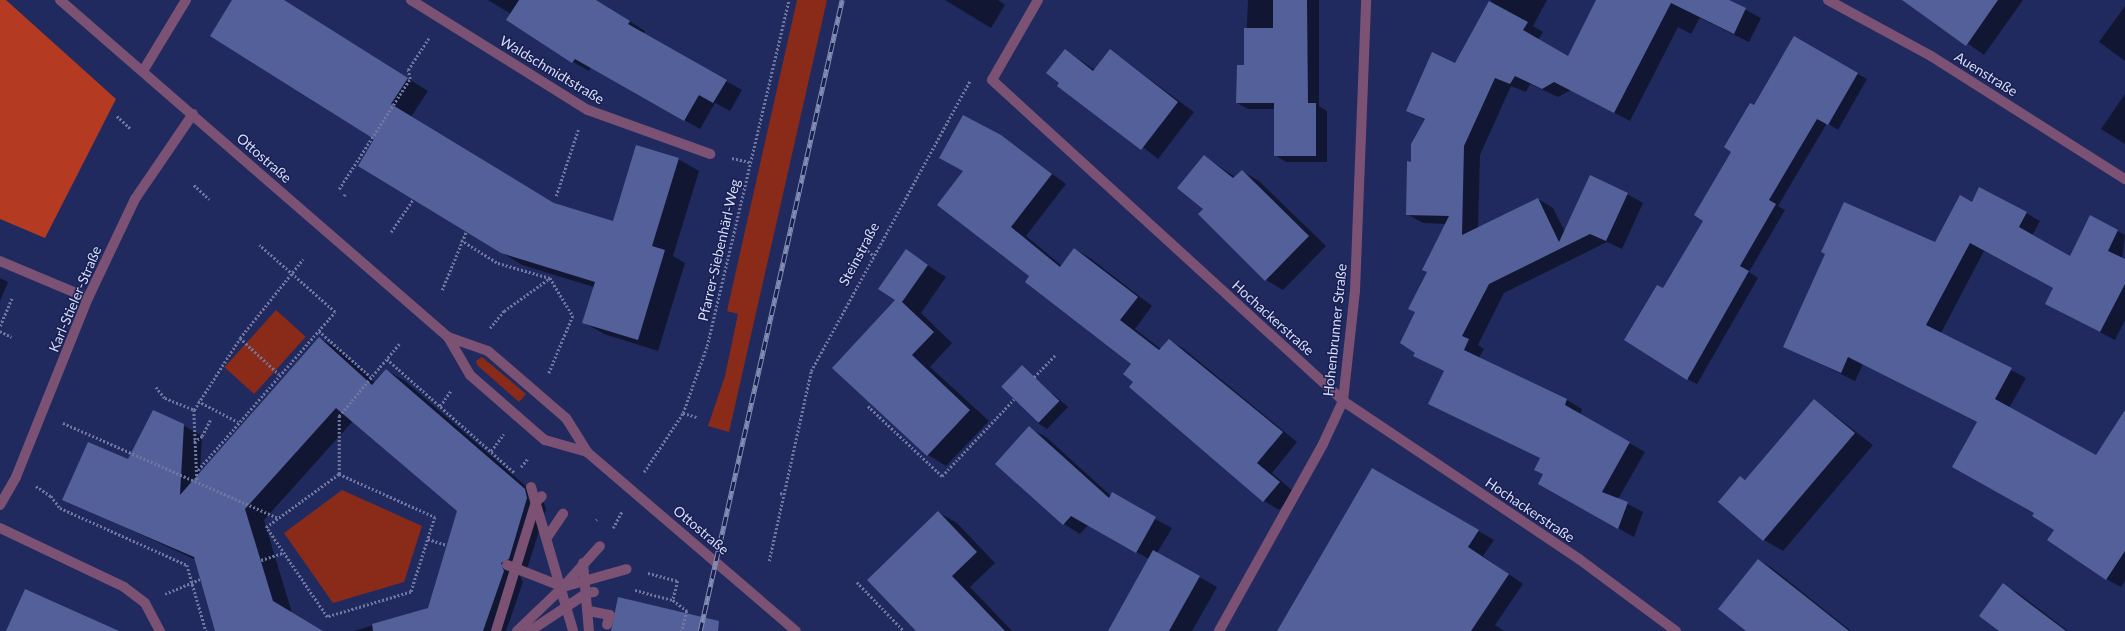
<!DOCTYPE html>
<html>
<head>
<meta charset="utf-8">
<style>
  body { margin:0 }
  #map { position:relative; width:2125px; height:631px; overflow:hidden; background:#212a5e; font-family:Lato,sans-serif }
  div>[style] { position:absolute }
  .green>* { inset:0; background:#8a2b19; transform-origin:0 0 }
  .forest>* { inset:0; background:#b43a22 }
  .shadow>* { inset:0; background:#0007 }
  .building>* { inset:0; background:#53609a; transform-origin:0 0 }
  .path>* { height:2.5px; margin-top:-1.25px; transform-origin:0; background:repeating-linear-gradient(90deg,#7078a1 0 2px,transparent 0 4px) }
  .service>* { height:10px; margin:-5px; padding:0 5px; transform-origin:5px; border-radius:5px; background:#7b5274 }
  .pedestrian>* { height:10px; margin:-5px; padding:0 5px; transform-origin:5px; border-radius:5px; background:#7b5274 }
  .minor>* { height:10px; margin:-5px; padding:0 5px; transform-origin:5px; border-radius:5px; background:#7b5274 }
  .tertiary>* { height:10px; margin:-5px; padding:0 5px; transform-origin:5px; border-radius:5px; background:#7b5274 }
  .rail>* { height:4.5px; margin-top:-2.25px; transform-origin:0; background:repeating-linear-gradient(90deg,#191f53 0 9px,#838cb2 0 18px); box-sizing:border-box; border-block:1px solid #838cb2 }
  span { translate:-50% -50%; white-space:nowrap; text-align:center; line-height:1.15; -webkit-text-stroke:3px #191f53; paint-order:stroke }
  .street-label { font-size:14px; color:#d7dff9 }
</style>
</head>
<body>
<div id="map">
  <div class="green">
    <i style="clip-path:polygon(797px 0,827px 0,729px 432px,708px 426px,725px 376px,738px 314px,727px 311px)"></i>
    <i style="left:276px;top:310px;width:40px;height:77px;rotate:42deg"></i>
    <i style="clip-path:polygon(482px 357px,526px 394px,519px 402px,477px 365px,476px 361px)"></i>
    <i style="clip-path:polygon(342px 490px,422px 526px,404px 582px,333px 603px,284px 533px)"></i>
  </div>
  <div class="forest">
    <i style="clip-path:polygon(0 0,6px 0,116px 99px,45px 238px,0 219px)"></i>
  </div>
  <div class="shadow">
    <i style="clip-path:polygon(233px 0,283px 0,428px 91px,411px 117px,556px 204px,614px 222px,678px 159px,699px 171px,673px 256px,685px 263px,658px 351px,604px 334px,583px 322px,594px 287px,522px 265px,501px 252px,376px 139px)"></i>
    <i style="clip-path:polygon(488px 0,596px 0,645px 31px,643px 34px,742px 90px,730px 111px,715px 103px,700px 129px,591px 67px,589px 71px,573px 62px,507px 20px,511px 14px)"></i>
    <i style="clip-path:polygon(945px 0,998px 0,1005px 5px,991px 28px)"></i>
    <i style="clip-path:polygon(1248px 0,1319px 0,1319px 106px,1327px 111px,1327px 162px,1286px 162px,1275px 155px,1275px 109px,1248px 109px,1237px 103px,1245px 66px)"></i>
    <i style="clip-path:polygon(1491px 0,1547px 0,1533px 26px,1543px 32px,1538px 40px,1568px 57px,1600px 0,1727px 0,1761px 18px,1749px 42px,1700px 18px,1691px 34px,1678px 27px,1630px 121px,1571px 90px,1558px 97px,1530px 84px,1526px 92px,1511px 86px,1480px 155px,1478px 228px,1538px 199px,1553px 208px,1565px 232px,1627px 194px,1643px 203px,1622px 249px,1607px 242px,1504px 293px,1478px 345px,1484px 349px,1479px 358px,1567px 400px,1582px 409px,1580px 415px,1645px 452px,1618px 499px,1643px 512px,1634px 537px,1539px 484px,1544px 474px,1541px 458px,1429px 403px,1445px 372px,1415px 356px,1416px 312px,1446px 224px,1423px 223px,1407px 214px,1412px 163px,1425px 120px,1407px 110px,1456px 64px)"></i>
    <i style="clip-path:polygon(1906px 0,2023px 0,1984px 55px)"></i>
    <i style="clip-path:polygon(2125px 6px,2125px 61px,2099px 42px)"></i>
    <i style="clip-path:polygon(1794px 38px,1867px 79px,1838px 130px,1827px 123px,1778px 206px,1785px 210px,1749px 272px,1758px 278px,1697px 384px,1687px 379px,1664px 290px,1705px 220px,1755px 106px)"></i>
    <i style="clip-path:polygon(1065px 50px,1095px 70px,1110px 50px,1194px 112px,1158px 159px,1061px 82px)"></i>
    <i style="clip-path:polygon(2125px 94px,2125px 144px,2101px 129px)"></i>
    <i style="clip-path:polygon(1001px 136px,1066px 184px,1026px 236px,1062px 266px,1075px 249px,1090px 258px,1152px 306px,1135px 329px,1161px 349px,1169px 340px,1184px 349px,1297px 442px,1272px 473px,1294px 492px,1279px 510px,1264px 501px,1130px 387px,1134px 382px,1133px 364px,1031px 276px,939px 205px)"></i>
    <i style="clip-path:polygon(1204px 156px,1235px 177px,1242px 171px,1259px 181px,1326px 246px,1283px 290px,1266px 280px,1205px 209px)"></i>
    <i style="clip-path:polygon(1972px 203px,2026px 213px,2040px 221px,2032px 236px,2070px 257px,2090px 217px,2125px 235px,2122px 259px,2125px 260px,2125px 320px,2115px 340px,2061px 312px,2054px 288px,1984px 251px,1941px 333px,2026px 378px,2009px 408px,2096px 457px,2125px 412px,2125px 581px,2121px 587px,2106px 579px,2035px 512px,1978px 423px,1863px 364px,1855px 381px,1784px 346px,1936px 243px)"></i>
    <i style="clip-path:polygon(906px 251px,946px 277px,921px 313px,952px 343px,930px 367px,989px 421px,946px 466px,928px 455px,897px 300px)"></i>
    <i style="clip-path:polygon(0 278px,8px 282px,0 301px)"></i>
    <i style="clip-path:polygon(319px 338px,338px 349px,375px 383px,386px 370px,405px 381px,543px 501px,546px 509px,527px 569px,519px 574px,523px 582px,506px 631px,354px 631px,429px 608px,459px 511px,353px 421px,264px 520px,292px 613px,323px 631px,217px 631px,196px 560px,64px 499px,183px 425px,202px 436px,200px 473px)"></i>
    <i style="clip-path:polygon(1022px 367px,1068px 407px,1047px 429px,1038px 423px)"></i>
    <i style="clip-path:polygon(1815px 400px,1873px 445px,1783px 551px,1764px 540px,1740px 477px,1746px 480px)"></i>
    <i style="clip-path:polygon(1029px 428px,1046px 437px,1111px 496px,1172px 528px,1157px 553px,1217px 587px,1192px 631px,1109px 631px,1149px 559px,1088px 525px,1080px 534px,1064px 524px,996px 464px)"></i>
    <i style="clip-path:polygon(1372px 469px,1494px 540px,1483px 556px,1523px 584px,1495px 625px,1504px 631px,1277px 631px)"></i>
    <i style="clip-path:polygon(938px 512px,957px 523px,995px 563px,970px 587px,1012px 631px,917px 631px)"></i>
    <i style="clip-path:polygon(1759px 560px,1772px 568px,1851px 631px,1747px 631px)"></i>
    <i style="clip-path:polygon(2003px 585px,2018px 593px,2068px 631px,2000px 631px)"></i>
  </div>
  <div class="building">
    <i style="clip-path:polygon(232px 0,284px 0,408px 78px,391px 104px,554px 203px,613px 221px,636px 145px,679px 158px,652px 246px,665px 250px,638px 340px,582px 323px,595px 282px,501px 253px,358px 166px,374px 139px,210px 36px)"></i>
    <i style="clip-path:polygon(519px 0,596px 0,630px 21px,628px 24px,727px 80px,713px 103px,699px 95px,684px 121px,575px 59px,572px 63px,506px 20px)"></i>
    <i style="clip-path:polygon(1273px 0,1307px 0,1308px 103px,1316px 103px,1316px 156px,1274px 156px,1274px 103px,1236px 103px,1237px 65px,1244px 65px,1244px 28px,1273px 28px)"></i>
    <i style="clip-path:polygon(1596px 0,1729px 0,1746px 8px,1734px 34px,1671px 3px,1614px 113px,1554px 82px,1542px 89px,1515px 76px,1510px 84px,1495px 78px,1464px 146px,1462px 235px,1538px 198px,1559px 242px,1590px 175px,1628px 193px,1606px 241px,1590px 234px,1489px 284px,1462px 336px,1469px 339px,1464px 350px,1567px 399px,1565px 405px,1630px 442px,1602px 492px,1628px 502px,1618px 529px,1538px 484px,1543px 474px,1534px 470px,1540px 458px,1428px 404px,1444px 371px,1413px 356px,1415px 353px,1400px 343px,1415px 312px,1408px 309px,1427px 272px,1422px 270px,1449px 216px,1406px 215px,1407px 161px,1411px 162px,1411px 144px,1425px 119px,1406px 111px,1432px 52px,1455px 63px,1489px 1px,1528px 22px,1523px 30px,1568px 56px)"></i>
    <i style="clip-path:polygon(1902px 0,1998px 0,1966px 46px)"></i>
    <i style="clip-path:polygon(1794px 36px,1858px 73px,1828px 125px,1817px 119px,1769px 200px,1776px 204px,1740px 266px,1749px 271px,1687px 380px,1624px 340px,1657px 285px,1663px 288px,1703px 221px,1694px 215px,1731px 152px,1724px 147px,1750px 103px,1754px 105px)"></i>
    <i style="clip-path:polygon(1065px 49px,1093px 71px,1110px 49px,1178px 102px,1141px 150px,1057px 86px,1059px 83px,1046px 73px)"></i>
    <i style="clip-path:polygon(963px 115px,1001px 135px,1052px 174px,1011px 227px,1060px 267px,1074px 248px,1138px 297px,1120px 320px,1159px 350px,1169px 339px,1283px 432px,1257px 463px,1280px 482px,1263px 502px,1129px 387px,1133px 382px,1123px 374px,1131px 364px,1025px 282px,1029px 276px,937px 205px,963px 171px,939px 158px)"></i>
    <i style="clip-path:polygon(1204px 155px,1233px 178px,1242px 170px,1309px 236px,1265px 281px,1198px 214px,1203px 209px,1177px 188px)"></i>
    <i style="clip-path:polygon(1979px 187px,2027px 212px,2019px 227px,2070px 256px,2090px 215px,2118px 230px,2108px 251px,2125px 259px,2125px 284px,2100px 332px,2045px 304px,2053px 288px,1970px 243px,1926px 325px,2012px 368px,1995px 399px,2096px 455px,2125px 410px,2125px 551px,2106px 580px,2047px 540px,2054px 530px,2032px 516px,2034px 513px,1952px 467px,1977px 422px,1848px 357px,1841px 373px,1783px 347px,1825px 254px,1821px 252px,1844px 202px,1935px 242px,1960px 195px,1972px 202px)"></i>
    <i style="clip-path:polygon(906px 249px,928px 265px,902px 302px,934px 332px,912px 355px,970px 410px,927px 456px,832px 368px,895px 300px,878px 289px)"></i>
    <i style="clip-path:polygon(319px 337px,372px 385px,386px 369px,525px 489px,527px 498px,509px 559px,501px 563px,504px 571px,483px 631px,373px 631px,372px 624px,428px 608px,457px 511px,336px 408px,245px 509px,273px 601px,323px 631px,215px 631px,194px 557px,62px 500px,88px 442px,128px 459px,153px 410px,184px 424px,180px 495px)"></i>
    <i style="left:1022px;top:365px;width:52px;height:30px;rotate:44deg"></i>
    <i style="clip-path:polygon(1814px 399px,1855px 433px,1763px 541px,1718px 502px,1740px 476px,1745px 480px)"></i>
    <i style="clip-path:polygon(1029px 426px,1109px 498px,1112px 492px,1156px 517px,1136px 553px,1071px 516px,1063px 525px,995px 464px)"></i>
    <i style="clip-path:polygon(1372px 468px,1479px 530px,1468px 547px,1509px 574px,1471px 631px,1277px 631px)"></i>
    <i style="clip-path:polygon(938px 511px,977px 552px,952px 576px,1005px 631px,916px 631px,867px 580px)"></i>
    <i style="clip-path:polygon(1153px 550px,1200px 576px,1169px 631px,1108px 631px)"></i>
    <i style="clip-path:polygon(1758px 559px,1805px 596px,1849px 631px,1746px 631px,1718px 609px)"></i>
    <i style="clip-path:polygon(2003px 583px,2030px 604px,2066px 631px,1999px 631px,1979px 616px)"></i>
    <i style="clip-path:polygon(25px 589px,119px 631px,6px 631px)"></i>
    <i style="clip-path:polygon(618px 597px,719px 621px,718px 631px,611px 631px)"></i>
  </div>
  <div class="path">
    <i style="left:117px;top:116px;width:19px;rotate:43deg"></i>
    <i style="left:732px;top:158px;width:18px;rotate:13deg"></i>
    <i style="left:194px;top:185px;width:21px;rotate:43deg"></i>
    <i style="left:339px;top:189px;width:131px;rotate:-57.2deg"></i>
    <i style="left:410px;top:79px;width:9px;rotate:-103deg"></i>
    <i style="left:408px;top:70px;width:38px;rotate:-57deg"></i>
    <i style="left:344px;top:196px;width:2px;rotate:-63deg"></i>
    <i style="left:556px;top:196px;width:70px;rotate:-71.6deg"></i>
    <i style="left:391px;top:232px;width:40px;rotate:-56deg"></i>
    <i style="left:461px;top:240px;width:44px;rotate:31.9deg"></i>
    <i style="left:498px;top:263px;width:54px;rotate:16.1deg"></i>
    <i style="left:550px;top:278px;width:44px;rotate:58.8deg"></i>
    <i style="left:573px;top:316px;width:62px;rotate:112.8deg"></i>
    <i style="left:862px;top:245px;width:16px;rotate:43deg"></i>
    <i style="left:442px;top:290px;width:63px;rotate:-67.5deg"></i>
    <i style="left:0;top:326px;width:30px;rotate:-67deg"></i>
    <i style="left:490px;top:328px;width:22px;rotate:-51deg"></i>
    <i style="left:504px;top:311px;width:57px;rotate:-35.7deg"></i>
    <i style="left:0;top:331px;width:13px;rotate:27deg"></i>
    <i style="left:319px;top:331px;width:69px;rotate:41.5deg"></i>
    <i style="left:240px;top:338px;width:53px;rotate:42.7deg"></i>
    <i style="left:387px;top:359px;width:171px;rotate:41.7deg"></i>
    <i style="left:1034px;top:377px;width:30px;rotate:-46deg"></i>
    <i style="left:156px;top:387px;width:14px;rotate:51deg"></i>
    <i style="left:165px;top:398px;width:31px;rotate:22deg"></i>
    <i style="left:194px;top:410px;width:70px;rotate:87.5deg"></i>
    <i style="left:198px;top:401px;width:45px;rotate:27.7deg"></i>
    <i style="left:440px;top:406px;width:19px;rotate:-55deg"></i>
    <i style="left:868px;top:406px;width:102px;rotate:43.4deg"></i>
    <i style="left:942px;top:476px;width:105px;rotate:-46.9deg"></i>
    <i style="left:194px;top:410px;width:85px;rotate:-57.4deg"></i>
    <i style="left:240px;top:338px;width:101px;rotate:-51.4deg"></i>
    <i style="left:683px;top:413px;width:15px;rotate:16deg"></i>
    <i style="left:63px;top:423px;width:235px;rotate:23.8deg"></i>
    <i style="left:194px;top:442px;width:10px;rotate:-37deg"></i>
    <i style="left:202px;top:436px;width:18px;rotate:-63deg"></i>
    <i style="left:491px;top:451px;width:21px;rotate:-53deg"></i>
    <i style="left:521px;top:467px;width:11px;rotate:-52deg"></i>
    <i style="left:198px;top:470px;width:209px;rotate:-49.1deg"></i>
    <i style="left:335px;top:312px;width:101px;rotate:-138.6deg"></i>
    <i style="left:644px;top:472px;width:71px;rotate:-56.5deg"></i>
    <i style="left:683px;top:413px;width:71px;rotate:-70.3deg"></i>
    <i style="left:707px;top:346px;width:356px;rotate:-76.7deg"></i>
    <i style="left:339px;top:474px;width:105px;rotate:24.1deg"></i>
    <i style="left:435px;top:517px;width:79px;rotate:107.7deg"></i>
    <i style="left:411px;top:592px;width:88px;rotate:163.4deg"></i>
    <i style="left:327px;top:617px;width:109px;rotate:-124.1deg"></i>
    <i style="left:266px;top:527px;width:90px;rotate:-36deg"></i>
    <i style="left:339px;top:474px;width:58px;rotate:-90deg"></i>
    <i style="left:339px;top:416px;width:94px;rotate:-50.2deg"></i>
    <i style="left:36px;top:486px;width:18px;rotate:34deg"></i>
    <i style="left:51px;top:496px;width:15px;rotate:53deg"></i>
    <i style="left:60px;top:508px;width:139px;rotate:24.2deg"></i>
    <i style="left:187px;top:565px;width:69px;rotate:73.9deg"></i>
    <i style="left:780px;top:493px;width:4px;rotate:14deg"></i>
    <i style="left:596px;top:520px;width:1px;rotate:-45deg"></i>
    <i style="left:613px;top:528px;width:19px;rotate:-62deg"></i>
    <i style="left:428px;top:539px;width:20px;rotate:18deg"></i>
    <i style="left:261px;top:560px;width:23px;rotate:-18deg"></i>
    <i style="left:769px;top:561px;width:195px;rotate:-77.5deg"></i>
    <i style="left:811px;top:371px;width:331px;rotate:-61.3deg"></i>
    <i style="left:648px;top:573px;width:31px;rotate:15deg"></i>
    <i style="left:678px;top:581px;width:20px;rotate:105deg"></i>
    <i style="left:857px;top:582px;width:68px;rotate:46.2deg"></i>
    <i style="left:635px;top:590px;width:39px;rotate:15deg"></i>
    <i style="left:673px;top:600px;width:18px;rotate:38deg"></i>
    <i style="left:687px;top:611px;width:21px;rotate:104deg"></i>
    <i style="left:165px;top:594px;width:38px;rotate:-23deg"></i>
  </div>
  <div class="service">
    <i style="left:411px;top:0;width:208px;rotate:31.9deg"></i>
    <i style="left:588px;top:110px;width:130px;rotate:19.8deg"></i>
    <i style="left:1038px;top:0;width:92px;rotate:119.9deg"></i>
    <i style="left:992px;top:80px;width:476px;rotate:42.4deg"></i>
    <i style="left:0;top:261px;width:95px;rotate:22.8deg"></i>
  </div>
  <div class="pedestrian">
    <i style="left:531px;top:487px;width:150px;rotate:73.7deg"></i>
    <i style="left:548px;top:536px;width:27px;rotate:-56deg"></i>
    <i style="left:583px;top:563px;width:68px;rotate:85deg"></i>
    <i style="left:507px;top:565px;width:60px;rotate:21.4deg"></i>
    <i style="left:563px;top:587px;width:55px;rotate:-47.9deg"></i>
    <i style="left:589px;top:611px;width:21px;rotate:11deg"></i>
    <i style="left:610px;top:615px;width:10px;rotate:107deg"></i>
    <i style="left:496px;top:631px;width:135px;rotate:-72.8deg"></i>
    <i style="left:536px;top:502px;width:8px;rotate:-45deg"></i>
    <i style="left:517px;top:631px;width:64px;rotate:-43.7deg"></i>
    <i style="left:563px;top:587px;width:66px;rotate:-15.7deg"></i>
    <i style="left:530px;top:631px;width:69px;rotate:-33.7deg"></i>
    <i style="left:587px;top:593px;width:7px;rotate:-8deg"></i>
  </div>
  <div class="minor">
    <i style="left:1828px;top:0;width:117px;rotate:28.5deg"></i>
    <i style="left:1931px;top:56px;width:230px;rotate:32.4deg"></i>
    <i style="left:143px;top:71px;width:83px;rotate:-58.8deg"></i>
    <i style="left:1343px;top:401px;width:284px;rotate:33.8deg"></i>
    <i style="left:1579px;top:559px;width:121px;rotate:36.6deg"></i>
    <i style="left:0;top:505px;width:32px;rotate:-60deg"></i>
    <i style="left:16px;top:477px;width:193px;rotate:-68.1deg"></i>
    <i style="left:88px;top:298px;width:110px;rotate:-64.6deg"></i>
    <i style="left:135px;top:199px;width:103px;rotate:-55.7deg"></i>
    <i style="left:0;top:528px;width:137px;rotate:25.4deg"></i>
    <i style="left:124px;top:587px;width:26px;rotate:37deg"></i>
    <i style="left:145px;top:603px;width:32px;rotate:62deg"></i>
  </div>
  <div class="tertiary">
    <i style="left:60px;top:0;width:514px;rotate:40.98deg"></i>
    <i style="left:448px;top:337px;width:44px;rotate:59.9deg"></i>
    <i style="left:470px;top:375px;width:62px;rotate:41.1deg"></i>
    <i style="left:517px;top:416px;width:37px;rotate:41deg"></i>
    <i style="left:545px;top:440px;width:44px;rotate:15.9deg"></i>
    <i style="left:448px;top:337px;width:42px;rotate:19.3deg"></i>
    <i style="left:488px;top:351px;width:103px;rotate:40.7deg"></i>
    <i style="left:566px;top:418px;width:40px;rotate:58deg"></i>
    <i style="left:587px;top:452px;width:275px;rotate:40.6deg"></i>
    <i style="left:1219px;top:631px;width:214px;rotate:-60.9deg"></i>
    <i style="left:1323px;top:444px;width:47px;rotate:-65.1deg"></i>
    <i style="left:1343px;top:401px;width:111px;rotate:-83.8deg"></i>
    <i style="left:1355px;top:291px;width:291px;rotate:-87.8deg"></i>
  </div>
  <div class="rail">
    <i style="left:700px;top:631px;width:647px;rotate:-77.32deg"></i>
  </div>
  <div class="street-label">
    <span style="left:552px;top:70px;rotate:31deg">Waldschmidtstraße</span>
    <span style="left:1986px;top:74px;rotate:32deg">Auenstraße</span>
    <span style="left:264px;top:158px;rotate:41deg">Ottostraße</span>
    <span style="left:719px;top:250px;rotate:-77deg">Pfarrer-Siebenhärl-Weg</span>
    <span style="left:859px;top:254px;rotate:-62deg">Steinstraße</span>
    <span style="left:75px;top:299px;rotate:-67deg">Karl-Stieler-Straße</span>
    <span style="left:1273px;top:318px;rotate:42deg">Hochackerstraße</span>
    <span style="left:1335px;top:330px;rotate:-84deg">Hohenbrunner Straße</span>
    <span style="left:1530px;top:510px;rotate:34deg">Hochackerstraße</span>
    <span style="left:701px;top:530px;rotate:40deg">Ottostraße</span>
  </div>
</div>
</body>
</html>
